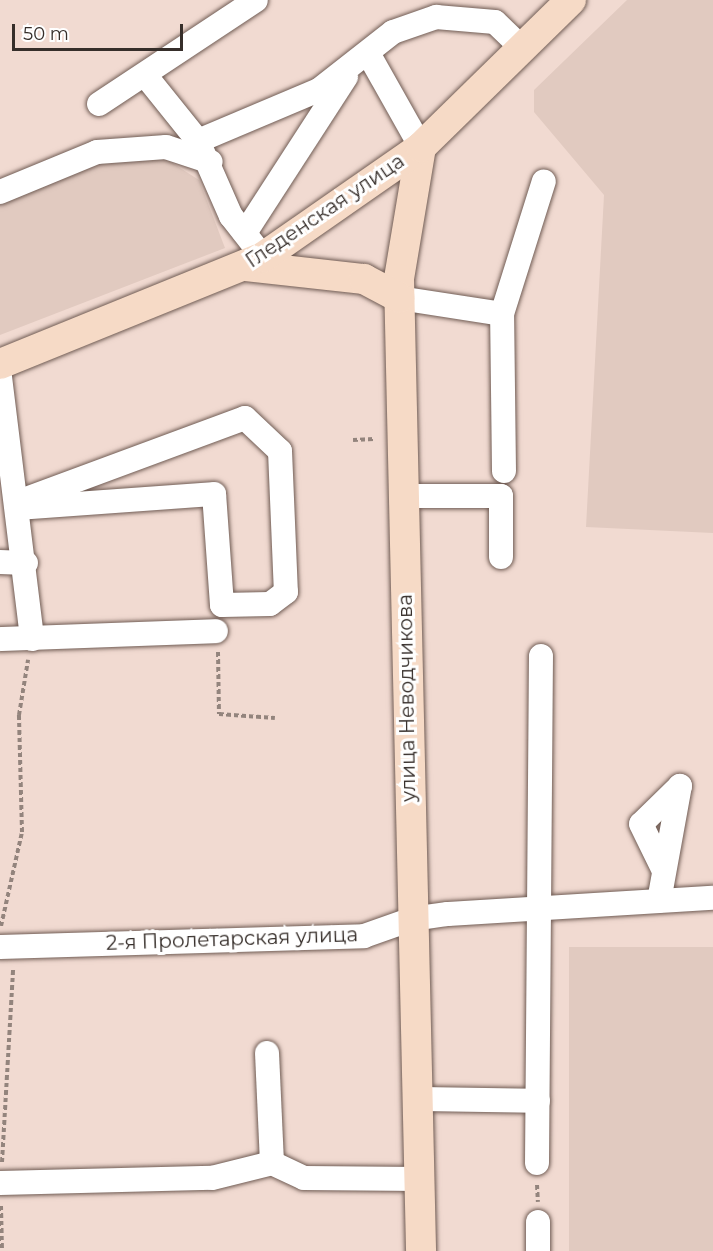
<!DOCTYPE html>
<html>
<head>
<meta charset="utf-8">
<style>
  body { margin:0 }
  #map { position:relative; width:713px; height:1251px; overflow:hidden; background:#f1dad1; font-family:Montserrat,sans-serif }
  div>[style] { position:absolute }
  .industrial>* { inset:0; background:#e1cac0; transform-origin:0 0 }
  .path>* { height:4px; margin-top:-2px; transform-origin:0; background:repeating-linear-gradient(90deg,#93847d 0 4.5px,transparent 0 7.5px) }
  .roads { filter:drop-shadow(0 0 2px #705c54) drop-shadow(0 0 2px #705c54) }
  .minor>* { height:24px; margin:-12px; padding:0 12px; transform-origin:12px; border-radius:12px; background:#fff }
  .major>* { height:30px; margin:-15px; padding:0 15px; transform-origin:15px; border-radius:15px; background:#f6dac6 }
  span { translate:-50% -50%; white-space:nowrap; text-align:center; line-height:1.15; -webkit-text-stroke:6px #fff; paint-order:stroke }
  .street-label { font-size:20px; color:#362e2a }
  .scale { position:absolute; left:12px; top:24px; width:171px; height:27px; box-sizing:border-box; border:3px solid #362e2a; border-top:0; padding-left:8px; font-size:18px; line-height:21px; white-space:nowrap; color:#362e2a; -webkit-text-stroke:4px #fff; paint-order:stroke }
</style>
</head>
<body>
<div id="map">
  <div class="industrial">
    <i style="clip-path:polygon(627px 0,713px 0,713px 533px,586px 527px,604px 195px,534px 112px,534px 90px)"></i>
    <i style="clip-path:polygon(166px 159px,199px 180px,225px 248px,0 335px,0 205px,90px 165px)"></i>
    <i style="left:713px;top:947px;width:304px;height:144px;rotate:90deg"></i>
  </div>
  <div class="path">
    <i style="left:353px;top:440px;width:21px;rotate:-3deg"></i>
    <i style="left:218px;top:652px;width:62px;rotate:89.1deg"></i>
    <i style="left:219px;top:714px;width:56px;rotate:4.1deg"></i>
    <i style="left:1px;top:926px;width:96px;rotate:-77.4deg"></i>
    <i style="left:22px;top:832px;width:117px;rotate:-91.5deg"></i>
    <i style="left:19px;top:715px;width:56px;rotate:-80.7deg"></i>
    <i style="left:2px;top:1162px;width:193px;rotate:-86.7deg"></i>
    <i style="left:537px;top:1185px;width:17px;rotate:87deg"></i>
    <i style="left:1px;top:1206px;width:45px;rotate:88.7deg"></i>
  </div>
  <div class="roads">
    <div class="minor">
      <i style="left:368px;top:53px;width:108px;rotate:60.6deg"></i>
      <i style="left:145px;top:75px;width:85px;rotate:51.2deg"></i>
      <i style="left:198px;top:141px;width:82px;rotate:66.3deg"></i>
      <i style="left:231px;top:216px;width:52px;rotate:52deg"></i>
      <i style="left:99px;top:104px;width:188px;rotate:-33.5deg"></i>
      <i style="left:198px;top:141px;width:131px;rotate:-22.9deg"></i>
      <i style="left:319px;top:90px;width:94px;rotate:-38.1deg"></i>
      <i style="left:393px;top:32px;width:46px;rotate:-19.2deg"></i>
      <i style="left:436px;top:17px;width:59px;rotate:4.8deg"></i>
      <i style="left:495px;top:22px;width:37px;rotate:44deg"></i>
      <i style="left:0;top:192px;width:105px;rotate:-22.4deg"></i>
      <i style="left:97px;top:152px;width:69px;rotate:-4.1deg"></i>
      <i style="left:166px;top:147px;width:47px;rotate:18.4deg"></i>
      <i style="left:245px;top:233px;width:186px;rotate:-57.1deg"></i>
      <i style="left:399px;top:298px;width:104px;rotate:8.8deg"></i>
      <i style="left:0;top:377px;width:264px;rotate:83deg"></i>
      <i style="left:504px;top:471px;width:157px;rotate:-90.7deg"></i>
      <i style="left:502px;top:314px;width:139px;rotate:-72.5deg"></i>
      <i style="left:403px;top:496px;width:98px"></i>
      <i style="left:501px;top:496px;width:61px;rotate:90deg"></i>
      <i style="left:18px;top:502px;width:242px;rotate:-20.3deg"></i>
      <i style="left:245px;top:418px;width:48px;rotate:43.3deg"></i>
      <i style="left:280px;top:451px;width:141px;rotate:87.6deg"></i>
      <i style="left:286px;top:592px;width:20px;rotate:143deg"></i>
      <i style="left:270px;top:604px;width:48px;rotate:178.8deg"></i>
      <i style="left:222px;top:605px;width:111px;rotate:-94.1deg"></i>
      <i style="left:214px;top:494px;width:196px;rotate:175.9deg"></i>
      <i style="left:0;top:562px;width:26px;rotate:2deg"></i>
      <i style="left:0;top:639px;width:216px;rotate:-2.1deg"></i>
      <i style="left:659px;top:901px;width:117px;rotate:-79.7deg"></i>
      <i style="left:680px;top:786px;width:54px;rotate:135.7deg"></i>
      <i style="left:641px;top:824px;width:52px;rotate:63.9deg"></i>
      <i style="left:0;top:947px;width:364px;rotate:-1.7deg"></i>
      <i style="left:364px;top:936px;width:51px;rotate:-19.5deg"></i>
      <i style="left:412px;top:919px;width:36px;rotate:-8deg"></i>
      <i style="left:448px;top:914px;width:265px;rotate:-3.5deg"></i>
      <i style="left:267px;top:1053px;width:110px;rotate:87.4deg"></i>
      <i style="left:417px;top:1099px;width:121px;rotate:0.9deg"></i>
      <i style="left:537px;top:1163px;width:507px;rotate:-89.55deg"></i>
      <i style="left:0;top:1183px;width:212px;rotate:-1.4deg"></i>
      <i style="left:212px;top:1178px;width:62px;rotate:-14deg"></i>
      <i style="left:272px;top:1163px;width:35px;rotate:25deg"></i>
      <i style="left:304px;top:1178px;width:116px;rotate:0.5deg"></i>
      <i style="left:538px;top:1222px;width:29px;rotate:90deg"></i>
    </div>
    <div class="major">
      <i style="left:421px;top:147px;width:134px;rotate:99.5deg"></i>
      <i style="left:399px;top:279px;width:972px;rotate:88.7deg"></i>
      <i style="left:246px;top:266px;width:119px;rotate:6.3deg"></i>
      <i style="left:364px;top:279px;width:40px;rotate:28deg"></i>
      <i style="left:0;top:364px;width:284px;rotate:-22.1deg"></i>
      <i style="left:263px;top:257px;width:193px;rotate:-34.8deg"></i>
      <i style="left:421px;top:147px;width:210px;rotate:-44.4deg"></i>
    </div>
  </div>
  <div class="street-label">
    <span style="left:325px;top:211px;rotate:-34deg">Гледенская улица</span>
    <span style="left:407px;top:698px;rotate:-91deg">улица Неводчикова</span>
    <span style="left:232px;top:939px;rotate:-2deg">2-я Пролетарская улица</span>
  </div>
  <div class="scale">50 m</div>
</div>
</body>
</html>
